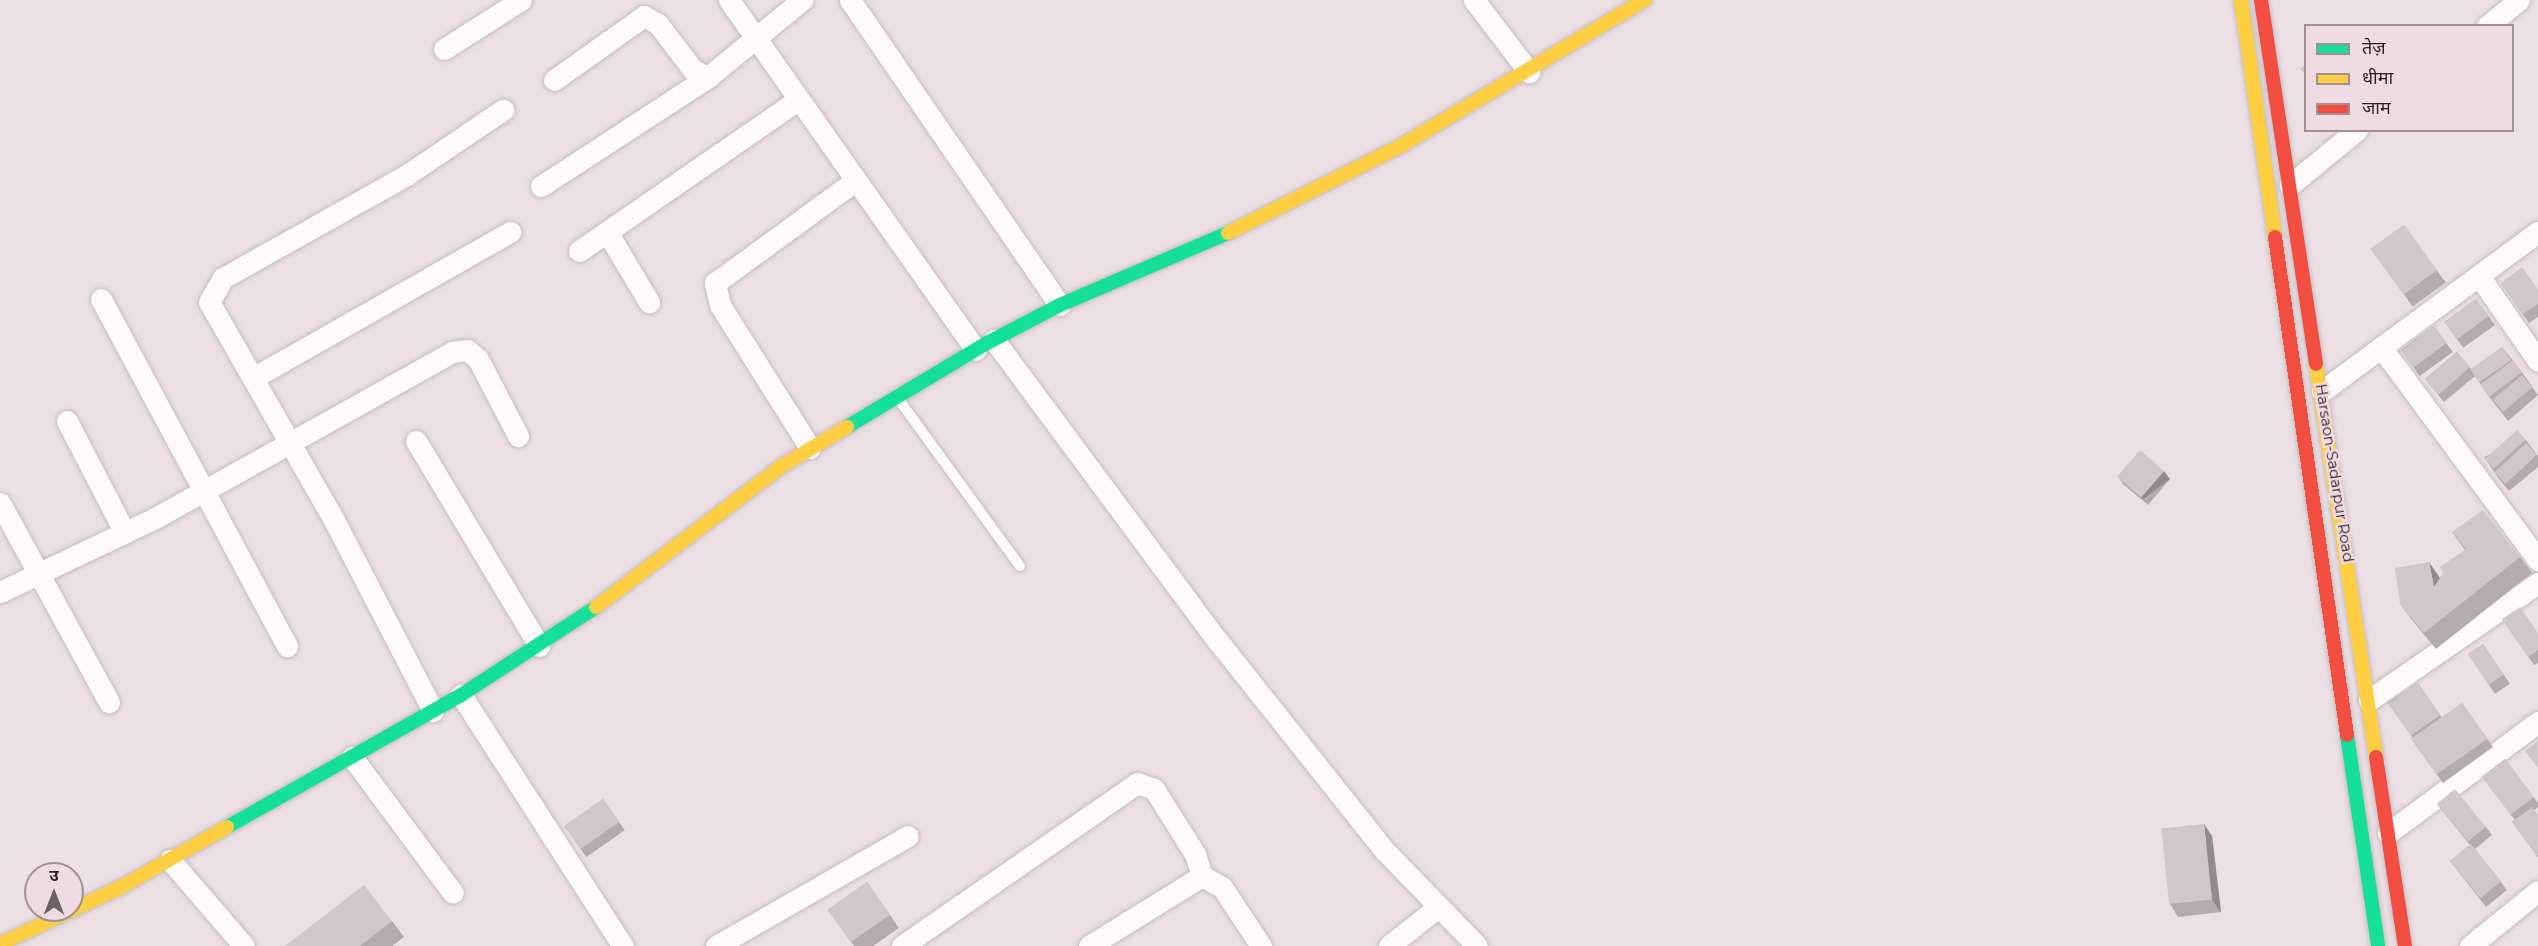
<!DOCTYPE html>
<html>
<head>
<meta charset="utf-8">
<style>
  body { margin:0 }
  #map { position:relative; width:2538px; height:946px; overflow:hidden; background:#ece0e4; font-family:Montserrat,"Noto Sans Devanagari",sans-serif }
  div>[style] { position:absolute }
  .roads { filter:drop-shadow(0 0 2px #c6bdc0) drop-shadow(0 0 2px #c6bdc0) }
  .lane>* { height:10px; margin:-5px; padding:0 5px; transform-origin:5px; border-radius:5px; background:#fcfafb }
  .street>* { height:21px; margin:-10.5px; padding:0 10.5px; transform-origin:10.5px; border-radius:10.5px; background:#fcfafb }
  .fast>* { height:14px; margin:-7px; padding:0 7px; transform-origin:7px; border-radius:7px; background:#16e098 }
  .slow>* { height:14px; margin:-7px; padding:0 7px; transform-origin:7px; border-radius:7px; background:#ffcf43 }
  .jam>* { height:14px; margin:-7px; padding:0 7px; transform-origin:7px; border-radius:7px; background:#f24e42 }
  .wall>* { inset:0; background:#b3abae; transform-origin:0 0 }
  .shaded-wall>* { inset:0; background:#928b8d; transform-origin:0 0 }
  .building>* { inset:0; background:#d0c7ca; transform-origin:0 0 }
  span { translate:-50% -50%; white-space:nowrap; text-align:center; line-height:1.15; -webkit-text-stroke:5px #f1dbe3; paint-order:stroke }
  .street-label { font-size:15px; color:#271f22 }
  .legend { position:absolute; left:2304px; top:24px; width:210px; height:108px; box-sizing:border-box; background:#f1dbe3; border:2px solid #a09096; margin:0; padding:8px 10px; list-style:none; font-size:18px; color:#271f22 }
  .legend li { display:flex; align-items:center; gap:12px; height:30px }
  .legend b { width:30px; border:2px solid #a09096 }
  .north { position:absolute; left:24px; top:862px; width:60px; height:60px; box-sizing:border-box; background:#f1dbe3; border:2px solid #a09096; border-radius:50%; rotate:0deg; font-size:16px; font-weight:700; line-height:24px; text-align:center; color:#271f22 }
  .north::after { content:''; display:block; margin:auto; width:21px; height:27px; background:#6c6366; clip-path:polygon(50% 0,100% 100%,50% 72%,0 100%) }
</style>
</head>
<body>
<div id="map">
  <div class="roads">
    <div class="lane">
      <i style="left:897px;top:397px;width:209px;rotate:54deg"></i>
    </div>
    <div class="street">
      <i style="left:729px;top:0;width:428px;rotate:54.8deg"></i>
      <i style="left:850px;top:0;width:370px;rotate:55.5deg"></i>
      <i style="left:1474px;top:0;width:91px;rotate:52.6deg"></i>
      <i style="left:2487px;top:26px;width:41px;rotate:-39.1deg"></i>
      <i style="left:444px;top:49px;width:91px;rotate:-32.5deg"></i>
      <i style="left:554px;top:80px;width:110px;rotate:-35.4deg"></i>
      <i style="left:644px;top:16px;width:16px;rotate:30deg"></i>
      <i style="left:658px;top:24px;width:58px;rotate:52.7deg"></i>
      <i style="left:693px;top:70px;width:17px;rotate:25deg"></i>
      <i style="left:708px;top:77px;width:122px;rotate:-39.3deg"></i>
      <i style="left:2290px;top:185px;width:87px;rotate:-39.4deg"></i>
      <i style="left:541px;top:186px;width:199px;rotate:-33.1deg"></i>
      <i style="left:607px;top:232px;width:82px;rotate:59deg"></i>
      <i style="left:579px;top:251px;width:266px;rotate:-34.6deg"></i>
      <i style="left:2479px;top:276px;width:103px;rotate:55.2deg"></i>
      <i style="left:101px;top:299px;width:394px;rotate:61.8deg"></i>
      <i style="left:994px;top:340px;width:374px;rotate:53.4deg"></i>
      <i style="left:1217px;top:640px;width:270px;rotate:51.5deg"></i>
      <i style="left:1385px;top:851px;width:132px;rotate:45.9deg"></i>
      <i style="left:2381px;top:347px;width:265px;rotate:53.6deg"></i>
      <i style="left:253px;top:378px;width:296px;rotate:-29.6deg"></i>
      <i style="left:2322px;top:391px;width:268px;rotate:-36.4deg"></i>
      <i style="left:67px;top:421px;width:126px;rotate:62.6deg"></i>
      <i style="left:416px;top:441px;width:239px;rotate:59deg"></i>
      <i style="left:810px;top:448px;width:169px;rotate:-122.2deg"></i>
      <i style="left:720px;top:305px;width:23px;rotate:-103deg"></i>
      <i style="left:715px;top:283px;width:173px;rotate:-36.1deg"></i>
      <i style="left:0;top:503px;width:227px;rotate:61.3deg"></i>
      <i style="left:0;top:592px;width:174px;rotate:-25.5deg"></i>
      <i style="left:157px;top:517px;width:338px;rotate:-29.2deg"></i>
      <i style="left:452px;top:352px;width:15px;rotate:-8deg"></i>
      <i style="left:467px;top:350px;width:14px;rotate:39deg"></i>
      <i style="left:478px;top:359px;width:87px;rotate:62.5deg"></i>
      <i style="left:461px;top:695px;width:299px;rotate:57.2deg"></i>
      <i style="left:2369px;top:700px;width:206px;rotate:-34.7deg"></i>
      <i style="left:433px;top:711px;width:215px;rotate:-117.4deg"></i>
      <i style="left:334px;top:520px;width:251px;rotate:-119.8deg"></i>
      <i style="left:209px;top:302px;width:28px;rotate:-60deg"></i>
      <i style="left:223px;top:278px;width:212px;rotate:-29.3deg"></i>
      <i style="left:408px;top:174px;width:115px;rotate:-34deg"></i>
      <i style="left:352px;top:757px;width:169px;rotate:53.4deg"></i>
      <i style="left:2388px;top:833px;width:187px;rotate:-36.5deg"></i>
      <i style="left:170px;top:860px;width:113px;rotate:49.3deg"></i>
      <i style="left:716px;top:946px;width:221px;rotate:-29.8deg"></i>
      <i style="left:902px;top:946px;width:286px;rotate:-34.7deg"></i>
      <i style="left:1137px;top:783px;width:18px;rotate:19deg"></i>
      <i style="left:1154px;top:789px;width:77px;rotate:57.8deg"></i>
      <i style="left:1195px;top:854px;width:23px;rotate:72deg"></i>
      <i style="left:1089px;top:946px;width:133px;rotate:-31.8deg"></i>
      <i style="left:1202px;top:876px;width:23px;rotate:29deg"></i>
      <i style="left:1222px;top:887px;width:71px;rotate:56.5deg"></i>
      <i style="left:1389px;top:946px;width:63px;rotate:-38.5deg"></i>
      <i style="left:2470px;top:946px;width:87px;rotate:-39deg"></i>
    </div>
    <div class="fast">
      <i style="left:847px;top:427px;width:163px;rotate:-31deg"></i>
      <i style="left:987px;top:343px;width:82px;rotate:-27.5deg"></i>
      <i style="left:1060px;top:305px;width:183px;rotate:-23.2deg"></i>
      <i style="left:2347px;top:735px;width:213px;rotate:81.6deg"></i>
      <i style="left:227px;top:827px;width:269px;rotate:-29.4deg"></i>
      <i style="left:461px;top:695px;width:161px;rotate:-33.1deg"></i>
    </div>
    <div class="slow">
      <i style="left:2241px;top:0;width:239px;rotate:81.8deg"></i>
      <i style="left:1228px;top:233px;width:197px;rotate:-26.8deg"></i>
      <i style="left:1404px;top:144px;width:281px;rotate:-30.9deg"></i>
      <i style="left:2316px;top:364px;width:398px;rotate:81.3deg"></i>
      <i style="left:596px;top:607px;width:233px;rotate:-37.2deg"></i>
      <i style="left:782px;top:466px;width:76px;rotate:-31deg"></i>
      <i style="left:0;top:944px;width:134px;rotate:-25.2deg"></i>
      <i style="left:121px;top:887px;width:122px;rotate:-29.5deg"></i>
    </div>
    <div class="jam">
      <i style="left:2261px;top:0;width:368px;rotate:81.4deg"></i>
      <i style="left:2275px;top:237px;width:503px;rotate:81.77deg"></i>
      <i style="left:2376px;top:757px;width:191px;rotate:81.3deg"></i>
    </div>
  </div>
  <div class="wall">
    <i style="left:2404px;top:225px;width:71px;height:41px;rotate:54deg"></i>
    <i style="clip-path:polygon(2501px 283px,2538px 289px,2538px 317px,2529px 323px)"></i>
    <i style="left:2476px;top:299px;width:32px;height:39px;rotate:54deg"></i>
    <i style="left:2434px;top:326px;width:32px;height:41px;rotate:54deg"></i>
    <i style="clip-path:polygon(2502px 347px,2522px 372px,2528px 381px,2538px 395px,2508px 421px,2487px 394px,2475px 376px,2444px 402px,2425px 379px,2457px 352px,2472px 370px)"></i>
    <i style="clip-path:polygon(2526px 440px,2538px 456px,2538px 467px,2509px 491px,2499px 479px,2484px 457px)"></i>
    <i style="clip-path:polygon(2118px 477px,2170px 479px,2148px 505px,2124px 485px)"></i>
    <i style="clip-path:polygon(2452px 532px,2520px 557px,2532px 573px,2436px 649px,2412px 620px,2400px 604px,2440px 577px,2465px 550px)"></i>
    <i style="clip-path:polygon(2502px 619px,2538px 633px,2538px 663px,2534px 665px)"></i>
    <i style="left:2483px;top:644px;width:48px;height:18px;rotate:56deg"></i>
    <i style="clip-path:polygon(2418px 683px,2442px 718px,2462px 703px,2493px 747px,2443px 783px,2412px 740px,2413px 738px,2388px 703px)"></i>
    <i style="clip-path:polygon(2505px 759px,2538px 803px,2538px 807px,2534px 810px,2538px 815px,2538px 857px,2512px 822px,2515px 820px,2482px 777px)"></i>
    <i style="left:603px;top:799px;width:38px;height:47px;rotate:55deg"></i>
    <i style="clip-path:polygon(2437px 804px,2486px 827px,2492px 835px,2475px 849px,2507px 890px,2486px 907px,2450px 861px,2470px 845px)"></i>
    <i style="clip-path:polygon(2212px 836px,2221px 912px,2178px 917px,2170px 904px)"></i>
    <i style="clip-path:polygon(867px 882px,899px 928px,873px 946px,854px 946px,828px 910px)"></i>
    <i style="clip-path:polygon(392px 921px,404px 937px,392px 946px,285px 946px)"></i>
  </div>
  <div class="shaded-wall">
    <i style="left:2164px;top:471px;width:10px;height:34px;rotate:53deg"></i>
    <i style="clip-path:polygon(2429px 562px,2440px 578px,2434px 587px)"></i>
    <i style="clip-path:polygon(2204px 824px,2212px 836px,2221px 912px,2212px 900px)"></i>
  </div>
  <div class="building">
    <i style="clip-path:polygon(2306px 64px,2306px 75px,2300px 69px)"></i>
    <i style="left:2404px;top:225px;width:56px;height:41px;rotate:54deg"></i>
    <i style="clip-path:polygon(2522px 267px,2538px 289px,2538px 304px,2523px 314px,2501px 283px)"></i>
    <i style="left:2476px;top:299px;width:21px;height:39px;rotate:53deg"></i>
    <i style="left:2434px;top:326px;width:21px;height:41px;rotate:53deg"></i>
    <i style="left:2502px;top:347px;width:16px;height:39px;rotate:55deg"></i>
    <i style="left:2457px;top:352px;width:20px;height:42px;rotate:49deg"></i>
    <i style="left:2513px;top:360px;width:15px;height:41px;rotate:53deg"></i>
    <i style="left:2522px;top:375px;width:16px;height:38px;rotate:50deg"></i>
    <i style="left:2517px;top:430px;width:13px;height:43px;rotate:48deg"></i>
    <i style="left:2526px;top:443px;width:16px;height:43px;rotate:47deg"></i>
    <i style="left:2140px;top:450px;width:32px;height:35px;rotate:41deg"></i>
    <i style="clip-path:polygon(2483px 510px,2520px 557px,2424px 633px,2400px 604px,2395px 568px,2429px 562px,2434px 587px,2443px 573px,2440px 567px,2466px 549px,2452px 532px)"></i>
    <i style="clip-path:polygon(2520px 607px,2538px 633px,2538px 650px,2528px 657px,2502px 619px)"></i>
    <i style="left:2483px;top:644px;width:37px;height:18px;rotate:56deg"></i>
    <i style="left:2418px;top:683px;width:39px;height:36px;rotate:55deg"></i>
    <i style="left:2462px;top:703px;width:44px;height:62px;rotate:55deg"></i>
    <i style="clip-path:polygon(2538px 741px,2538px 768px,2525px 751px)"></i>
    <i style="left:2505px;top:759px;width:48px;height:29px;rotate:53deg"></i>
    <i style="left:2455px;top:789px;width:49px;height:23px;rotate:51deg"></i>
    <i style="left:603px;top:799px;width:28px;height:47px;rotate:55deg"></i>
    <i style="clip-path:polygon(2532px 807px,2538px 815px,2538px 855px,2537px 855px,2512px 822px)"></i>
    <i style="left:2204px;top:824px;width:76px;height:43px;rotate:84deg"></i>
    <i style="left:2471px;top:844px;width:48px;height:27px;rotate:51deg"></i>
    <i style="left:867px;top:882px;width:40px;height:48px;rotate:55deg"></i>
    <i style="clip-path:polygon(364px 885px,392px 921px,360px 946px,285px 946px)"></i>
  </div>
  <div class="street-label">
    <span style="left:2335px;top:473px;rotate:81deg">Harsaon-Sadarpur Road</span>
  </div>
  <ul class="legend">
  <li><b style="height:8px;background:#16e098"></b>तेज़</li>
  <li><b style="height:8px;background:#ffcf43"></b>धीमा</li>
  <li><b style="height:8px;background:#f24e42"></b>जाम</li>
  </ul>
  <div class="north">उ</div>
</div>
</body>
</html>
